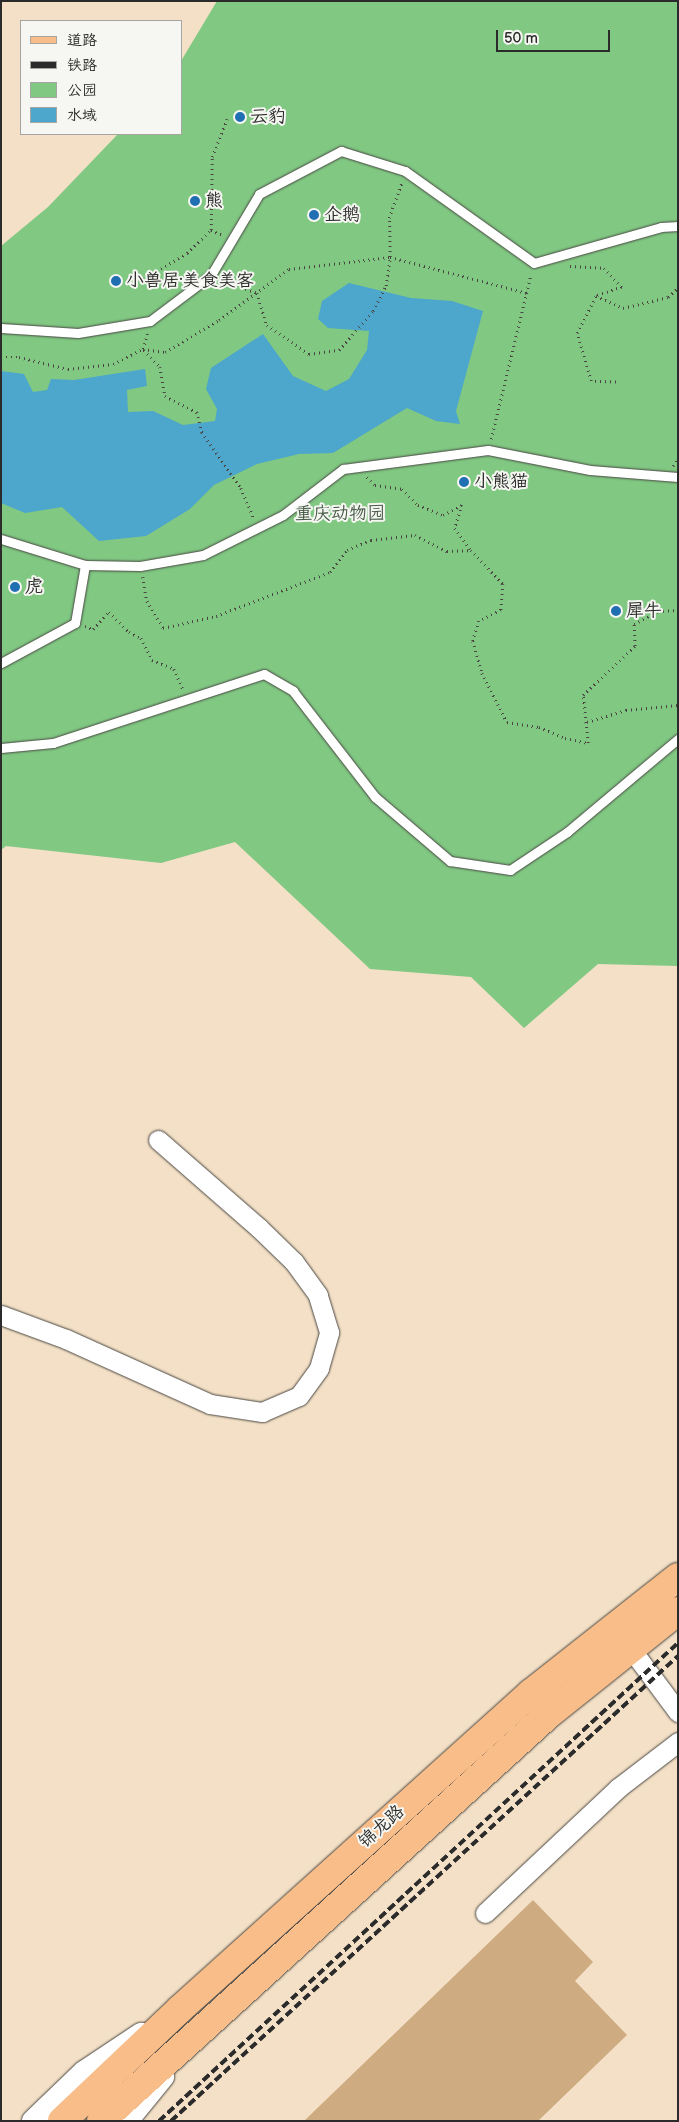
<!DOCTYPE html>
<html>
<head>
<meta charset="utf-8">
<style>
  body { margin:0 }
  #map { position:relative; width:679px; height:2122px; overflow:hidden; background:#f3e0c6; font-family:"Balsamiq Sans","LXGW WenKai TC",sans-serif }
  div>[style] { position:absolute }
  .green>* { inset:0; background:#81c883 }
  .water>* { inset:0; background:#4da6cb }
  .building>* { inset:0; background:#ceab81 }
  .path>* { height:2.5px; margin-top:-1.25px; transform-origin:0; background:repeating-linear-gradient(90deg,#494642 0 1px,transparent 0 5px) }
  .roads { filter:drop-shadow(0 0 1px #494642) drop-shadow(0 0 1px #494642) }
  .service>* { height:9px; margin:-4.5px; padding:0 4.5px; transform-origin:4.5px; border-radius:4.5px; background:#fff }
  .minor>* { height:19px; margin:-9.5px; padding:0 9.5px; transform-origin:9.5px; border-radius:9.5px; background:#fff }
  .tertiary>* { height:22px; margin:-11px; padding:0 11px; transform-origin:11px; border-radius:11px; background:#fff }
  .primary>* { height:28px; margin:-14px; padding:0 14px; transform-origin:14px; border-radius:14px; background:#f8bd89 }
  .rail>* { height:4px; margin-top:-2px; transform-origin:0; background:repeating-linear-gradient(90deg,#2b2b2b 0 8px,transparent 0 12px) }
  .dots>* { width:14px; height:14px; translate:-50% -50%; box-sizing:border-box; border:2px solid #f6f6f2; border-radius:50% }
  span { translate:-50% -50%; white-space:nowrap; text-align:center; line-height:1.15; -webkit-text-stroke:4px #f6f6f2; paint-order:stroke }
  .poi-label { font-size:18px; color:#2b2b2b }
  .left { translate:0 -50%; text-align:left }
  .park-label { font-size:18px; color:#455a45 }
  .street-label { font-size:18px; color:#2b2b2b }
  .frame { position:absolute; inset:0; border:2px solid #2b2b2b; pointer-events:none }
  .legend { position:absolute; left:20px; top:20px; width:162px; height:115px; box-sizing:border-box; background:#f6f6f2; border:1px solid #a5a5a2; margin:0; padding:6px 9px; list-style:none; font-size:15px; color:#2b2b2b }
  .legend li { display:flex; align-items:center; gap:10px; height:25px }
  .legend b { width:25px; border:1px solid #a5a5a2 }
  .scale { position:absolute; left:496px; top:30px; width:114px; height:22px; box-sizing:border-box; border:2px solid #2b2b2b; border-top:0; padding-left:6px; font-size:15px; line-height:18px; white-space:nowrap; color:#2b2b2b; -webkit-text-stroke:4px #f6f6f2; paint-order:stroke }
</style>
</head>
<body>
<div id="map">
  <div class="green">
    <i style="clip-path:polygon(217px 1px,678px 1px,678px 966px,598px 964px,524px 1028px,471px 977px,370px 969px,235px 842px,161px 863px,6px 846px,1px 850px,1px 246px,48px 207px,118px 134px,181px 134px,181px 61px)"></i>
  </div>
  <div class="water">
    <i style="clip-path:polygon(349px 283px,411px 298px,452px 301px,483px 311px,456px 411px,460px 424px,436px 421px,407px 408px,333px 453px,299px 454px,257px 464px,214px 485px,190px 509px,146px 536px,99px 541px,62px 507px,25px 513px,1px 503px,1px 371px,24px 374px,33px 392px,47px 390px,51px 379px,74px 380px,145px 369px,147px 386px,127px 390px,128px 412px,153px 411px,183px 425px,215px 421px,217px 409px,206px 389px,211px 368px,263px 334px,293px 376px,326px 391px,349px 379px,367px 350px,369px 331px,328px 328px,318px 319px,322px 301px)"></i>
  </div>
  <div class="building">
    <i style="clip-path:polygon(533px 1900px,593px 1962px,575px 1981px,627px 2035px,538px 2121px,304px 2121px)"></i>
  </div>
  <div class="path">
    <i style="left:211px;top:230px;width:73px;rotate:-89.2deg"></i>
    <i style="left:212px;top:157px;width:41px;rotate:-68.5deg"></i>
    <i style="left:570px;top:266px;width:34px;rotate:3deg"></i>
    <i style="left:604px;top:268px;width:26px;rotate:47deg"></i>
    <i style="left:622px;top:287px;width:28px;rotate:161deg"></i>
    <i style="left:222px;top:280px;width:37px;rotate:20deg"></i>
    <i style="left:257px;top:293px;width:34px;rotate:73deg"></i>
    <i style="left:267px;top:325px;width:51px;rotate:34.6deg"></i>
    <i style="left:309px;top:354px;width:30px;rotate:-8deg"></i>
    <i style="left:339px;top:350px;width:52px;rotate:-48.9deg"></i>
    <i style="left:373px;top:311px;width:28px;rotate:-63deg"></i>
    <i style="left:386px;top:286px;width:29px;rotate:-82deg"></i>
    <i style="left:390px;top:257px;width:39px;rotate:-91deg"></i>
    <i style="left:389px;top:218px;width:38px;rotate:-70deg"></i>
    <i style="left:135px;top:284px;width:61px;rotate:-30.8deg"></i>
    <i style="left:187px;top:253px;width:33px;rotate:-44deg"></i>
    <i style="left:211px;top:230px;width:12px;rotate:24deg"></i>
    <i style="left:143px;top:349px;width:16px;rotate:-75deg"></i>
    <i style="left:144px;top:350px;width:23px;rotate:47deg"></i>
    <i style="left:160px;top:367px;width:29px;rotate:80deg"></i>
    <i style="left:165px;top:396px;width:36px;rotate:27deg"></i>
    <i style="left:197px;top:412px;width:21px;rotate:76deg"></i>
    <i style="left:202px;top:432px;width:68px;rotate:55.1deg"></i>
    <i style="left:241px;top:488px;width:33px;rotate:67deg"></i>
    <i style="left:1px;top:357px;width:18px"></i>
    <i style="left:19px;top:357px;width:50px;rotate:13.8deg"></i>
    <i style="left:68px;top:369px;width:45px;rotate:-6.3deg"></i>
    <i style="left:113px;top:364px;width:34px;rotate:-27deg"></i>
    <i style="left:143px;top:349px;width:22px;rotate:8deg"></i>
    <i style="left:165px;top:352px;width:63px;rotate:-30.7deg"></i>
    <i style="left:219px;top:320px;width:87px;rotate:-36.1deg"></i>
    <i style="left:289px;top:269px;width:102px;rotate:-6.8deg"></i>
    <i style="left:390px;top:257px;width:142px;rotate:14.7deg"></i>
    <i style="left:616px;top:382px;width:25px;rotate:-178deg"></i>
    <i style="left:591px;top:381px;width:50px;rotate:-106.3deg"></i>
    <i style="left:577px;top:333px;width:42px;rotate:-62.8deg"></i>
    <i style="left:596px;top:296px;width:30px;rotate:24deg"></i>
    <i style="left:623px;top:308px;width:46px;rotate:-13.7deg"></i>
    <i style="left:668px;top:297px;width:13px;rotate:-42deg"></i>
    <i style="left:491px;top:439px;width:170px;rotate:-76.4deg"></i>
    <i style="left:673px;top:466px;width:10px;rotate:-61deg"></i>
    <i style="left:367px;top:477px;width:11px;rotate:45deg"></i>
    <i style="left:375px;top:485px;width:27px;rotate:8deg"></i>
    <i style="left:402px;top:489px;width:23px;rotate:45deg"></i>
    <i style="left:418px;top:505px;width:27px;rotate:22deg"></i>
    <i style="left:443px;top:515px;width:21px;rotate:-28deg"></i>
    <i style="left:462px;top:505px;width:24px;rotate:107deg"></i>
    <i style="left:455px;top:528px;width:27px;rotate:54deg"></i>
    <i style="left:143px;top:577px;width:24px;rotate:81deg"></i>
    <i style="left:147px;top:601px;width:31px;rotate:59deg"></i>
    <i style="left:163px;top:628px;width:54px;rotate:-12.8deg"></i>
    <i style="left:216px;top:616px;width:122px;rotate:-21.1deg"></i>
    <i style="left:330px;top:572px;width:28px;rotate:-52deg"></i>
    <i style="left:347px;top:550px;width:26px;rotate:-23deg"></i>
    <i style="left:371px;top:540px;width:44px;rotate:-6.5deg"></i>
    <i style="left:415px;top:535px;width:36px;rotate:27deg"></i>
    <i style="left:447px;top:551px;width:24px;rotate:-2deg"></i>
    <i style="left:471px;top:550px;width:47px;rotate:46.7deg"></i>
    <i style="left:503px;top:584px;width:26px;rotate:94deg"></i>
    <i style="left:501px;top:610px;width:25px;rotate:153deg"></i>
    <i style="left:479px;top:621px;width:21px;rotate:107deg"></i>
    <i style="left:473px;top:641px;width:33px;rotate:74deg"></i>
    <i style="left:482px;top:673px;width:55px;rotate:63deg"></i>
    <i style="left:507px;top:722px;width:32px;rotate:9deg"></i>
    <i style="left:539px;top:727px;width:28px;rotate:23deg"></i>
    <i style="left:565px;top:738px;width:24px;rotate:12deg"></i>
    <i style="left:588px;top:743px;width:48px;rotate:-95.9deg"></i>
    <i style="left:583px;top:695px;width:71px;rotate:-43.3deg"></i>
    <i style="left:635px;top:646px;width:22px;rotate:-93deg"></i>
    <i style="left:634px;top:624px;width:27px;rotate:-28deg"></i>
    <i style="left:658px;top:611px;width:20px;rotate:-3deg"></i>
    <i style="left:85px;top:626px;width:9px;rotate:21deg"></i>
    <i style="left:93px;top:629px;width:23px;rotate:-47deg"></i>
    <i style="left:109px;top:612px;width:28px;rotate:45deg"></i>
    <i style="left:129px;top:632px;width:13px;rotate:27deg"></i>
    <i style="left:141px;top:638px;width:25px;rotate:63deg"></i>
    <i style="left:152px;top:660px;width:24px;rotate:22deg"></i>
    <i style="left:174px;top:669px;width:22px;rotate:66deg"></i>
    <i style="left:587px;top:722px;width:41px;rotate:-17.1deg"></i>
    <i style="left:626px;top:710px;width:52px;rotate:-5.5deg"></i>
  </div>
  <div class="roads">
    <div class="service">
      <i style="left:1px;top:328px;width:77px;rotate:3.7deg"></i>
      <i style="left:78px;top:333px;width:73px;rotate:-9.5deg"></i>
      <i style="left:150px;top:321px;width:76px;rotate:-37deg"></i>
      <i style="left:211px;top:275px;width:94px;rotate:-59.3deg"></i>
      <i style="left:259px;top:194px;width:93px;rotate:-27.7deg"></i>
      <i style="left:341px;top:151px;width:67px;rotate:17.4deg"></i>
      <i style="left:405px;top:171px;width:158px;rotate:35.5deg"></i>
      <i style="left:534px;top:263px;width:132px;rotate:-15.8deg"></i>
      <i style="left:661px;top:227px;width:17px;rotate:-3deg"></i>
      <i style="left:1px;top:539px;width:88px;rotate:17.2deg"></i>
      <i style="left:85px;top:565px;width:55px;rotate:1deg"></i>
      <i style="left:140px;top:566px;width:64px;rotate:-9.9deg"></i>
      <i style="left:203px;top:555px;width:89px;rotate:-26.6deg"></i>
      <i style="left:283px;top:515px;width:76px;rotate:-37.5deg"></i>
      <i style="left:343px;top:469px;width:146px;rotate:-7.5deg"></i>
      <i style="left:488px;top:450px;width:104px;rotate:11.1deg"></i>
      <i style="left:590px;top:470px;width:88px;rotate:4.5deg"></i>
      <i style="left:1px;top:663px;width:84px;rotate:-28.4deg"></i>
      <i style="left:75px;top:623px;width:59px;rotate:-80.2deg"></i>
      <i style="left:1px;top:748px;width:52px;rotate:-5.5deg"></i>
      <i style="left:53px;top:743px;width:222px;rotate:-18.1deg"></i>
      <i style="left:264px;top:674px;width:34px;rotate:30deg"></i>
      <i style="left:293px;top:691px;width:134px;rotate:52.3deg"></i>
      <i style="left:375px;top:797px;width:99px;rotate:40.5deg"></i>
      <i style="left:450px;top:861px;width:61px;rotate:8.5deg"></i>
      <i style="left:510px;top:870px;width:69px;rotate:-33.7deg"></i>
      <i style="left:567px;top:832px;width:145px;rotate:-40deg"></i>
    </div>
    <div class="minor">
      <i style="left:1px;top:1315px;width:69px;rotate:20.3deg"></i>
      <i style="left:66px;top:1339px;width:158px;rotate:24.3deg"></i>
      <i style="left:210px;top:1404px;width:53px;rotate:8.7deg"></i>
      <i style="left:262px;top:1412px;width:40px;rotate:-23.4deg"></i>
      <i style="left:299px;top:1396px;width:34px;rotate:-54deg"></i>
      <i style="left:319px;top:1368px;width:37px;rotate:-74deg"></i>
      <i style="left:329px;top:1332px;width:39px;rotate:-107deg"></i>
      <i style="left:318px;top:1295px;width:41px;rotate:-126deg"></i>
      <i style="left:294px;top:1262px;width:49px;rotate:-135.8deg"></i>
      <i style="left:259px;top:1228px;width:134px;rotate:-138.9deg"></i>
      <i style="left:631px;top:1649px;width:79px;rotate:53.3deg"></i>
      <i style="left:485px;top:1913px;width:183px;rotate:-43.2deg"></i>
      <i style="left:618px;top:1788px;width:76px;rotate:-37.5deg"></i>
    </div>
    <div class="tertiary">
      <i style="left:33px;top:2121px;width:71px;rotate:-43.9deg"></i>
      <i style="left:84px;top:2072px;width:69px;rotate:-33.7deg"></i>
      <i style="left:127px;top:2121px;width:57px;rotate:-50.7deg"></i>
    </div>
    <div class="primary">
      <i style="left:62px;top:2121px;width:163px;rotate:-43.5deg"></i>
      <i style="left:180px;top:2009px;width:472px;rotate:-42deg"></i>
      <i style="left:531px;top:1693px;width:187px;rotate:-38.3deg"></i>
      <i style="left:101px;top:2121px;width:605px;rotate:-42.25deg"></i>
      <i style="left:549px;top:1714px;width:165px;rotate:-38.6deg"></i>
    </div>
  </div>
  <div class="rail">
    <i style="left:159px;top:2121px;width:706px;rotate:-42.65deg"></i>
    <i style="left:171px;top:2121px;width:688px;rotate:-42.53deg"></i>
  </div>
  <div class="dots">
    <i style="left:240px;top:117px;background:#1f6fb2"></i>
    <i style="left:195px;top:201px;background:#1f6fb2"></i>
    <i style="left:314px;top:215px;background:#1f6fb2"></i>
    <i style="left:116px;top:281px;background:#1f6fb2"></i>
    <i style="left:464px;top:482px;background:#1f6fb2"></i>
    <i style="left:15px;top:587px;background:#1f6fb2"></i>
    <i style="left:616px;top:611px;background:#1f6fb2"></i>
  </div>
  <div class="poi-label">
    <span class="left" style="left:250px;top:117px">云豹</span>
    <span class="left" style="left:205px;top:201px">熊</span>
    <span class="left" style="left:324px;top:215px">企鹅</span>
    <span class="left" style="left:126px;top:281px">小兽居·美食美客</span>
    <span class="left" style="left:474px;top:482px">小熊猫</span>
    <span class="left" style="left:25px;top:587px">虎</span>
    <span class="left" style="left:626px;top:611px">犀牛</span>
  </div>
  <div class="park-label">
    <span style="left:340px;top:514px">重庆动物园</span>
  </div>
  <div class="street-label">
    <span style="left:382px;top:1827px;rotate:-42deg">锦龙路</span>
  </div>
  <div class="frame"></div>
  <ul class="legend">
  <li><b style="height:6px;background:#f8bd89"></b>道路</li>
  <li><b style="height:6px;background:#2b2b2b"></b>铁路</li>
  <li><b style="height:14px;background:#81c883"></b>公园</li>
  <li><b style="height:14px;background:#4da6cb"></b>水域</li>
  </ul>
  <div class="scale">50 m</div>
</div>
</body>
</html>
